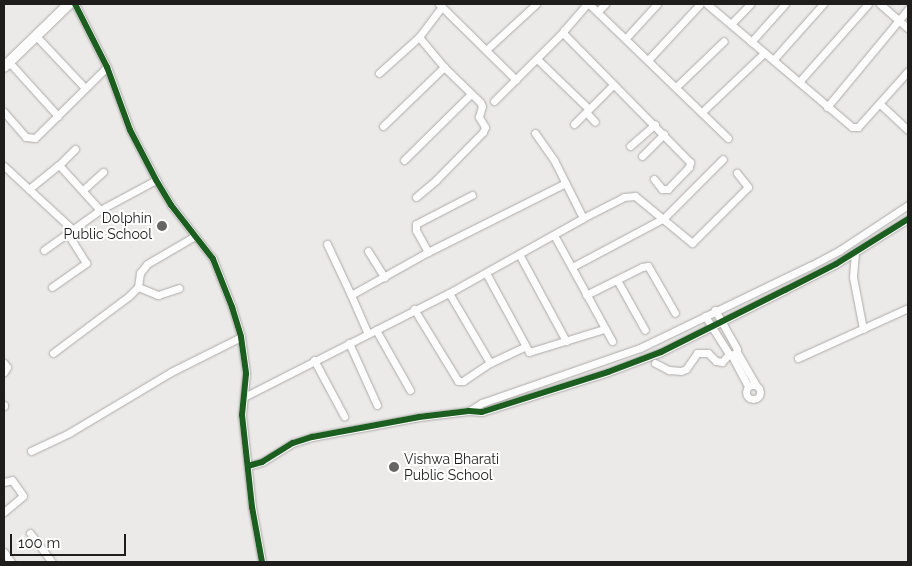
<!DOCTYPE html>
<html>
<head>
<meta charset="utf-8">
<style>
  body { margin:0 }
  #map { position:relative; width:912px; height:566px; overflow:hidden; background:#eceae8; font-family:Raleway,sans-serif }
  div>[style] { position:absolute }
  .roads { filter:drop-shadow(0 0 1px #acaaa9) drop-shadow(0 0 1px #acaaa9) }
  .street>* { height:7px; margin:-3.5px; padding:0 3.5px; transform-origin:3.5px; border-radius:3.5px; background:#fcfcfc }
  .street>.ring { margin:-3.5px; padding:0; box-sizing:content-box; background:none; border:7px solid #fcfcfc; border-radius:50% }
  .secondary>* { height:10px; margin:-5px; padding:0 5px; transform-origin:5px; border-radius:5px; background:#fcfcfc }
  .cycleway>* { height:6px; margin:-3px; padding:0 3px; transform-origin:3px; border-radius:3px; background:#1b5e20 }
  .dots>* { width:14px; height:14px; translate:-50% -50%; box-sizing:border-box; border:2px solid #fff; border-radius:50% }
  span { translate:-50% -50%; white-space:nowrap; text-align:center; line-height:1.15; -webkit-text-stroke:4px #fff; paint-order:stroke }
  .poi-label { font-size:14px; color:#1f1e1d }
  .right { translate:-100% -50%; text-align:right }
  .left { translate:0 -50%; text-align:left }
  .frame { position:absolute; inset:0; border:5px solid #1f1e1d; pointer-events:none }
  .scale { position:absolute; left:10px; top:534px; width:116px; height:22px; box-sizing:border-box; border:2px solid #1f1e1d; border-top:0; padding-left:6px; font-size:15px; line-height:18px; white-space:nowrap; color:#1f1e1d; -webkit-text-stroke:4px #fff; paint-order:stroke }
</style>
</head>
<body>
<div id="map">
  <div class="roads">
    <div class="street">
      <i style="left:75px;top:4px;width:71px;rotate:63.1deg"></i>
      <i style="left:107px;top:67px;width:67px;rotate:69.9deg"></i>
      <i style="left:130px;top:130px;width:56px;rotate:62.5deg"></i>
      <i style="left:156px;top:180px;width:29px;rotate:59deg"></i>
      <i style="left:171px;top:205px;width:68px;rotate:52.1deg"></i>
      <i style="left:213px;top:259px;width:52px;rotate:68.4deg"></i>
      <i style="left:232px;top:307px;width:31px;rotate:73deg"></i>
      <i style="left:241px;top:337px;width:37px;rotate:82deg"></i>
      <i style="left:246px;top:374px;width:41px;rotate:95.6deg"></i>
      <i style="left:242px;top:415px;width:93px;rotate:83.8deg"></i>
      <i style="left:252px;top:507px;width:56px;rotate:79.7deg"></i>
      <i style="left:439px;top:4px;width:108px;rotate:44.6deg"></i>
      <i style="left:587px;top:4px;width:35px;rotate:131deg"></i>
      <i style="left:564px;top:30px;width:4px;rotate:90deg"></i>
      <i style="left:564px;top:34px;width:180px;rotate:45.5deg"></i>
      <i style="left:690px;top:162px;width:5px;rotate:101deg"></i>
      <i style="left:689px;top:167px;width:30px;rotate:134deg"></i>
      <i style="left:668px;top:189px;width:6px;rotate:180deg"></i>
      <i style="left:662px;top:189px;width:13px;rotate:-129deg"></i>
      <i style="left:589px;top:4px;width:193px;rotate:44deg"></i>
      <i style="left:707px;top:4px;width:190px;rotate:40.3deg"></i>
      <i style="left:852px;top:127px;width:6px"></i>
      <i style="left:858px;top:127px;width:75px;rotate:-48.2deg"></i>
      <i style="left:880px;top:4px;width:37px;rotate:41deg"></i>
      <i style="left:598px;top:11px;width:10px;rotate:-45deg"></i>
      <i style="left:731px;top:24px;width:28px;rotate:-46deg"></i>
      <i style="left:36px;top:36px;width:71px;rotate:46.7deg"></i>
      <i style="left:626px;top:38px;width:46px;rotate:-47.6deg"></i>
      <i style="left:751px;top:42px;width:51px;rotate:-48.2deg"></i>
      <i style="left:486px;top:50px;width:68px;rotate:-42.6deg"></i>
      <i style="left:537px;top:59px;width:72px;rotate:43.9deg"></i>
      <i style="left:774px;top:59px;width:74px;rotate:-48.3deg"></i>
      <i style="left:648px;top:60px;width:76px;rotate:-47.1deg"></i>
      <i style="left:9px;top:62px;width:73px;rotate:47.8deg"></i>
      <i style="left:379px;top:73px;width:54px;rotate:-42deg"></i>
      <i style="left:799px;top:82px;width:104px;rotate:-48.5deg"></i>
      <i style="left:676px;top:87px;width:66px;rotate:-43.8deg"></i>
      <i style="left:494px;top:101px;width:98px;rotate:-45deg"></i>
      <i style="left:880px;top:104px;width:38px;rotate:43deg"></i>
      <i style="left:827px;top:107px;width:127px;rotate:-50.4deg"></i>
      <i style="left:4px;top:112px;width:33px;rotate:49deg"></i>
      <i style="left:26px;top:137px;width:9px;rotate:6deg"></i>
      <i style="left:35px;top:138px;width:101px;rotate:-44.6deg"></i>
      <i style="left:586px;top:112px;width:13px;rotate:48deg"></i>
      <i style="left:702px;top:112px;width:86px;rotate:-43.6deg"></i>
      <i style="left:574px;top:124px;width:55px;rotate:-45deg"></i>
      <i style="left:383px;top:126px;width:85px;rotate:-44deg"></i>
      <i style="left:535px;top:133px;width:33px;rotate:55deg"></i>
      <i style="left:554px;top:160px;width:65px;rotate:63.4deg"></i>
      <i style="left:583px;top:218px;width:46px;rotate:-27.1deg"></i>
      <i style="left:624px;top:197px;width:11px;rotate:-5deg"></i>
      <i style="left:635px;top:196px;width:74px;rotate:39.5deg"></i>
      <i style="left:692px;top:243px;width:79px;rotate:-45deg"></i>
      <i style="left:748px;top:187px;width:18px;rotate:-128deg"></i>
      <i style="left:630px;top:146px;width:33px;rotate:-41deg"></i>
      <i style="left:75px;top:149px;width:23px;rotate:135deg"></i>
      <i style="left:59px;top:165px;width:61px;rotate:47.7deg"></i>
      <i style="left:642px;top:156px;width:31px;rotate:-45deg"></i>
      <i style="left:404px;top:160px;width:94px;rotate:-44.6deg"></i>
      <i style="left:4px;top:166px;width:94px;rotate:42.8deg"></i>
      <i style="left:29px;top:189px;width:38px;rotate:-39deg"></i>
      <i style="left:83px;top:190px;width:27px;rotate:-42deg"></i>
      <i style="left:416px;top:197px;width:26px;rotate:-40deg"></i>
      <i style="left:436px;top:180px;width:67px;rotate:-45.6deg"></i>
      <i style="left:483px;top:132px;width:5px;rotate:-68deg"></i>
      <i style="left:485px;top:127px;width:12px;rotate:-121deg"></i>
      <i style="left:479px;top:117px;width:11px;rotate:-75deg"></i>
      <i style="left:482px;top:106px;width:4px;rotate:-117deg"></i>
      <i style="left:480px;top:102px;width:50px;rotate:-135.8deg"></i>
      <i style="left:444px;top:67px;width:39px;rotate:-130deg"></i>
      <i style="left:419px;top:37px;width:38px;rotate:-53deg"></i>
      <i style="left:554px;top:235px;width:121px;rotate:61.3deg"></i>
      <i style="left:327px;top:244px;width:56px;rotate:64.8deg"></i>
      <i style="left:44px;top:250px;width:69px;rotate:-35.5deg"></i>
      <i style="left:100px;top:210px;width:64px;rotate:-28.2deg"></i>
      <i style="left:368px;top:251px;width:31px;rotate:58deg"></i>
      <i style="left:428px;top:252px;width:25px;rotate:-119deg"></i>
      <i style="left:416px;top:230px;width:6px;rotate:-90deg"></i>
      <i style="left:416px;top:224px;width:63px;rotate:-27.4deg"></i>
      <i style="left:855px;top:253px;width:24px;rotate:95deg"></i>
      <i style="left:853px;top:277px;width:53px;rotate:79.1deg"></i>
      <i style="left:519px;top:254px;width:99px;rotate:61.6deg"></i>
      <i style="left:572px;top:267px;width:104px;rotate:-28deg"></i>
      <i style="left:664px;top:218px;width:83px;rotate:-45deg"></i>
      <i style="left:486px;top:273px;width:90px;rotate:61.4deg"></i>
      <i style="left:529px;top:352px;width:78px;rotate:-17deg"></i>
      <i style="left:617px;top:280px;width:57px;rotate:60.8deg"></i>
      <i style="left:52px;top:287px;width:42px;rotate:-35.2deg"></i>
      <i style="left:86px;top:263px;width:34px;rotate:-122deg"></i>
      <i style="left:138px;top:287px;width:22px;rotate:22deg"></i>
      <i style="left:158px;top:295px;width:22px;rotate:-18deg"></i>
      <i style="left:449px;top:293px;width:81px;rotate:59.6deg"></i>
      <i style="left:586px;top:295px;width:63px;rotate:-26.6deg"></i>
      <i style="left:642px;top:267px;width:6px;rotate:-9deg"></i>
      <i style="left:648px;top:266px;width:54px;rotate:60.1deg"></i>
      <i style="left:414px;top:309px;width:84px;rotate:58.6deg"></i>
      <i style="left:458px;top:381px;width:5px"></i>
      <i style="left:463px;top:381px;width:32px;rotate:-34deg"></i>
      <i style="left:490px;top:363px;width:38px;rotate:-25deg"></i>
      <i style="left:705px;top:316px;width:45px;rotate:57.7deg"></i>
      <i style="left:729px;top:354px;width:6px;rotate:9deg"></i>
      <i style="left:735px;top:355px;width:6px;rotate:-72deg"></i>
      <i style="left:737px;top:349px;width:45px;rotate:-119.4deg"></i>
      <i style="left:376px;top:330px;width:69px;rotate:60.5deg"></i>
      <i style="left:368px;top:334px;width:43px;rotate:-113.6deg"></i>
      <i style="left:351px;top:295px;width:88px;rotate:-29.2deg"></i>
      <i style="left:428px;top:252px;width:152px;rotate:-26.6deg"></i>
      <i style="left:349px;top:343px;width:68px;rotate:65.7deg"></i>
      <i style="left:737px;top:352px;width:38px;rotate:60deg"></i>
      <i style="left:53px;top:353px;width:95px;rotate:-36.9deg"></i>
      <i style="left:129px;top:296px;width:13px;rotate:-45deg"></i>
      <i style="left:138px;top:287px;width:14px;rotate:-82deg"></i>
      <i style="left:140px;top:273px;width:11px;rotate:-52deg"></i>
      <i style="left:147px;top:264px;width:56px;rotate:-30.3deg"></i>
      <i style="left:732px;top:356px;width:34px;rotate:62deg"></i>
      <i style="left:798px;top:358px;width:121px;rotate:-24.4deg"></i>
      <i style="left:314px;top:360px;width:64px;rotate:61.8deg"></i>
      <i style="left:4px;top:363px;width:5px;rotate:53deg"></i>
      <i style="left:7px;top:367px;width:6px;rotate:121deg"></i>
      <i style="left:655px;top:363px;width:16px;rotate:27deg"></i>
      <i style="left:669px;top:370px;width:12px;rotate:5deg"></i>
      <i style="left:681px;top:371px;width:5px;rotate:-22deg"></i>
      <i style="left:686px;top:369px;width:19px;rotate:-55deg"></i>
      <i style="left:697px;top:353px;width:11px"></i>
      <i style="left:708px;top:353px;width:11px;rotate:45deg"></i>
      <i style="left:716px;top:361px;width:6px;rotate:9deg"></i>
      <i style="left:722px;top:362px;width:11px;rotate:-49deg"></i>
      <i class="ring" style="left:746px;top:385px;width:7px;height:7px"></i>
      <i style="left:244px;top:397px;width:230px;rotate:-26.9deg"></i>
      <i style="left:449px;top:293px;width:154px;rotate:-29.2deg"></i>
      <i style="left:4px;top:405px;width:1px;rotate:90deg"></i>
      <i style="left:469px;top:411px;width:15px;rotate:-32deg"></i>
      <i style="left:482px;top:403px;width:167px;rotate:-19.2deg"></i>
      <i style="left:640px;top:348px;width:189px;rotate:-25.8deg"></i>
      <i style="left:810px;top:266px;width:34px;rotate:-28deg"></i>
      <i style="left:840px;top:250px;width:82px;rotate:-33.5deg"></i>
      <i style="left:31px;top:451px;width:42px;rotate:-25.3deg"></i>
      <i style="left:69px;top:433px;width:119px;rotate:-30.9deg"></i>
      <i style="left:171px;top:372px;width:78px;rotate:-26.6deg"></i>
      <i style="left:248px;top:466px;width:15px;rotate:-16deg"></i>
      <i style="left:262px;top:462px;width:36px;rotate:-32deg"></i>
      <i style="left:293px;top:443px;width:20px;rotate:-18deg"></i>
      <i style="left:312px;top:437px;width:109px;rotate:-10.6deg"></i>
      <i style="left:419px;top:417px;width:50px;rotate:-6.8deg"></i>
      <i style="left:469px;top:411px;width:13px;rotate:4deg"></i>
      <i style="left:482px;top:412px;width:132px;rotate:-17.6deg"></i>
      <i style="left:608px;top:372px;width:57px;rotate:-20.7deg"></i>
      <i style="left:661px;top:352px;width:139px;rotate:-26.6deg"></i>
      <i style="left:785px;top:290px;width:57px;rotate:-27deg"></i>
      <i style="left:836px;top:264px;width:85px;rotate:-32deg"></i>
      <i style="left:4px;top:482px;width:8px;rotate:-14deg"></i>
      <i style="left:12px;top:480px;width:19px;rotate:55deg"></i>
      <i style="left:23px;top:496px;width:25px;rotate:140deg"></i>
      <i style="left:30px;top:533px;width:36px;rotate:53deg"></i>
      <i style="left:4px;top:552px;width:12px;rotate:55deg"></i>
    </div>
    <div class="secondary">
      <i style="left:4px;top:67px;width:91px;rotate:-44.1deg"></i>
    </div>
  </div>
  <div class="cycleway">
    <i style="left:75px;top:4px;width:71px;rotate:63.1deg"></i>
    <i style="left:107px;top:67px;width:67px;rotate:69.9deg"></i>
    <i style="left:130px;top:130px;width:56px;rotate:62.5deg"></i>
    <i style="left:156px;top:180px;width:29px;rotate:59deg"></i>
    <i style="left:171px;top:205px;width:68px;rotate:52.1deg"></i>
    <i style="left:213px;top:259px;width:52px;rotate:68.4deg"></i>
    <i style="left:232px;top:307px;width:31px;rotate:73deg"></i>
    <i style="left:241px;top:337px;width:37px;rotate:82deg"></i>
    <i style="left:246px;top:374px;width:41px;rotate:95.6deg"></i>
    <i style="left:242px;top:415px;width:93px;rotate:83.8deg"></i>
    <i style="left:252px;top:507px;width:56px;rotate:79.7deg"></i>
    <i style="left:248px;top:466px;width:15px;rotate:-16deg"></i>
    <i style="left:262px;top:462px;width:36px;rotate:-32deg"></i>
    <i style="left:293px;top:443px;width:20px;rotate:-18deg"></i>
    <i style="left:312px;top:437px;width:109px;rotate:-10.6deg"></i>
    <i style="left:419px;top:417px;width:50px;rotate:-6.8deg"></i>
    <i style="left:469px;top:411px;width:13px;rotate:4deg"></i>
    <i style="left:482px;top:412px;width:132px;rotate:-17.6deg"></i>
    <i style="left:608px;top:372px;width:57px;rotate:-20.7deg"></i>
    <i style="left:661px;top:352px;width:139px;rotate:-26.6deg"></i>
    <i style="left:785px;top:290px;width:57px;rotate:-27deg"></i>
    <i style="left:836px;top:264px;width:85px;rotate:-32deg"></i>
  </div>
  <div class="dots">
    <i style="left:162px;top:226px;background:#676564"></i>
    <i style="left:394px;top:467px;background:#676564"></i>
  </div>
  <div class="poi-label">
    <span class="right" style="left:152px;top:226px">Dolphin<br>Public School</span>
    <span class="left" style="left:404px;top:467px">Vishwa Bharati<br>Public School</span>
  </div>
  <div class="frame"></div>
  <div class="scale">100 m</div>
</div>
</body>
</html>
